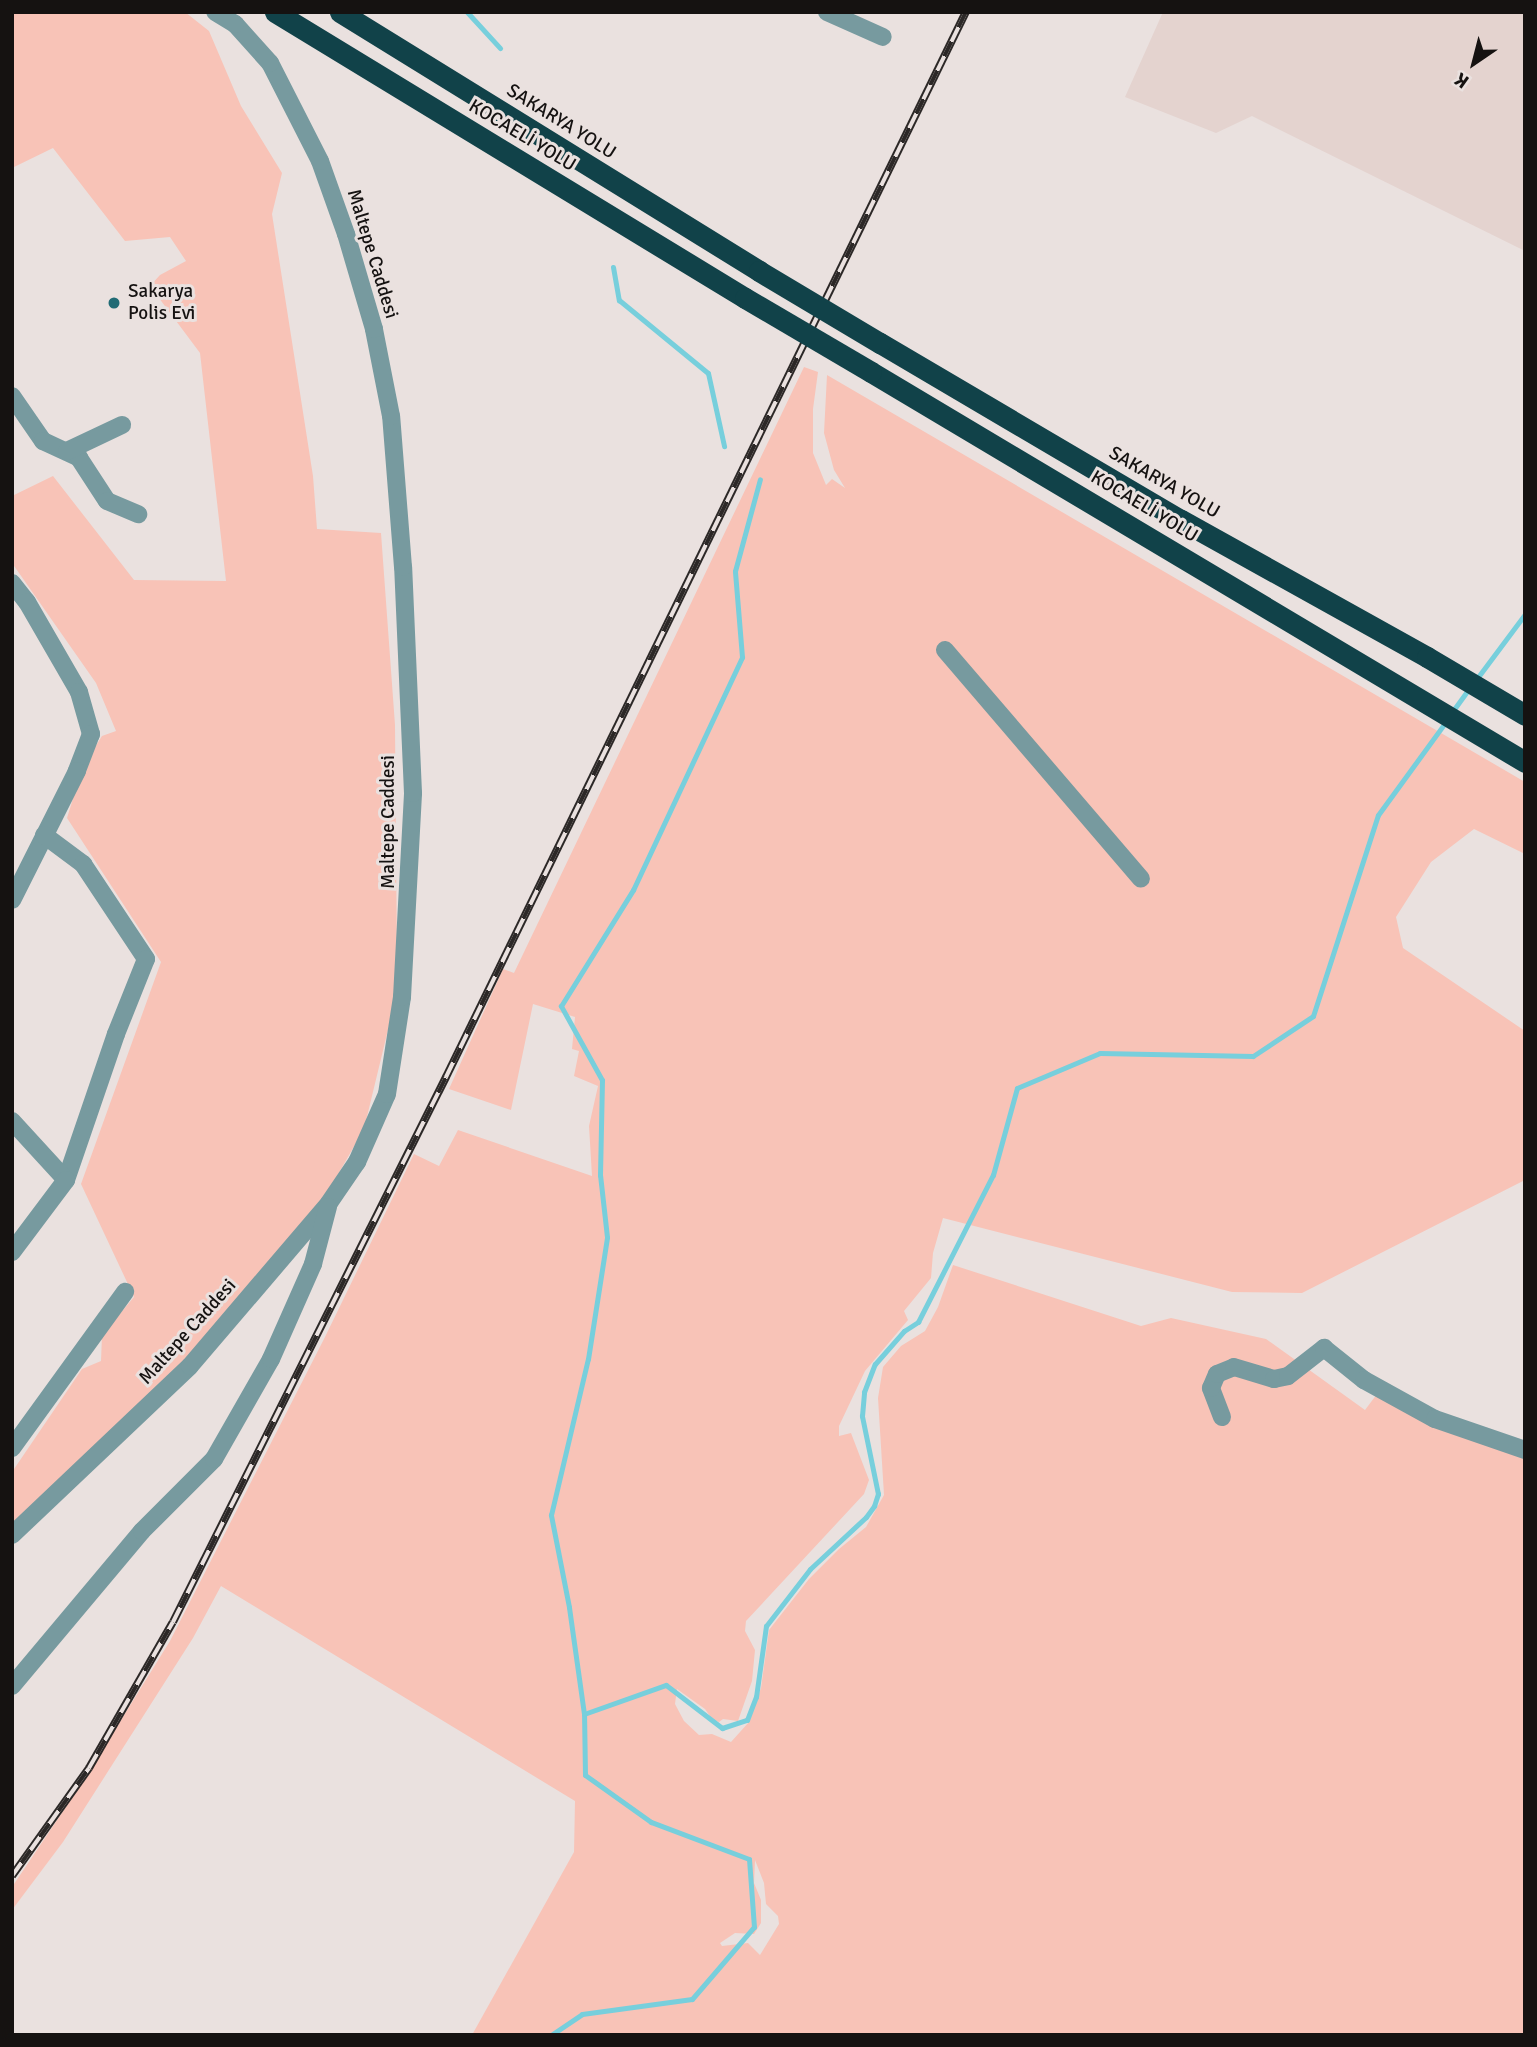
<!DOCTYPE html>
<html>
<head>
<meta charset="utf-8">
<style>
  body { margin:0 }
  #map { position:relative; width:1537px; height:2047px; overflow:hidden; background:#eae1df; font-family:Signika,sans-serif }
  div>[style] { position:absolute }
  .built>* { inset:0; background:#e4d3cf }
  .green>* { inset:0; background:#f8c3b7 }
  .stream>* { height:5px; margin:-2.5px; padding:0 2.5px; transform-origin:2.5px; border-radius:2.5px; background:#77cfdc }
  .minor>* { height:18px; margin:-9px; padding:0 9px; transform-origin:9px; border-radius:9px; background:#779a9f }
  .highway>* { height:21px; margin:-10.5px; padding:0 10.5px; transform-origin:10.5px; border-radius:10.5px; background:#114249 }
  .rail>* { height:8px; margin-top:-4px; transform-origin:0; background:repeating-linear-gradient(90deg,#eae1df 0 16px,#2c2827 0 32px); box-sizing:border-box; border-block:2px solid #2c2827 }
  .highway-bridge>* { height:21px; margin:-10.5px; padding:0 10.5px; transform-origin:10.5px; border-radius:10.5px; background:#114249 }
  .dots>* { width:19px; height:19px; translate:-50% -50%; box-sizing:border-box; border:4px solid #eae1df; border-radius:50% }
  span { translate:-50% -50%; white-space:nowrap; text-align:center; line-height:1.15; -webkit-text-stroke:6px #eae1df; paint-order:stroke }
  .street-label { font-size:19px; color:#151211 }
  .poi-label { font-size:19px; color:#151211 }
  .left { translate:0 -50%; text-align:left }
  .frame { position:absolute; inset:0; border:14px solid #151211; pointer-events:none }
  .north { position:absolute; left:1439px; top:28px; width:70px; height:70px; -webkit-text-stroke:5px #eae1df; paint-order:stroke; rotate:215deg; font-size:19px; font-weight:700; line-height:28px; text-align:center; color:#151211 }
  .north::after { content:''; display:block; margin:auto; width:24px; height:32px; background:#151211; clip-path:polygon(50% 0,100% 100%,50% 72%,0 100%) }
</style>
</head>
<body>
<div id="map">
  <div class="built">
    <i style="clip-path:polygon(1163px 12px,1525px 12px,1525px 251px,1252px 116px,1216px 133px,1125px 97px)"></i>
  </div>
  <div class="green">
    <i style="clip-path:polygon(12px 12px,185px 12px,209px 31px,241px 106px,282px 173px,272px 214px,313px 476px,317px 529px,381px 533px,395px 725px,397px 964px,394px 1005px,364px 1129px,325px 1197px,199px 1348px,12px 1525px,12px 1472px,82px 1369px,101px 1361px,102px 1335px,134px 1297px,81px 1184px,161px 962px,67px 818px,83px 766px,102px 736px,116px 731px,96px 683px,12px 563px,12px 496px,53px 476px,134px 580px,226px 581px,200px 353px,150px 286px,160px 275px,186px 261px,170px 237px,125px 241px,53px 148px,12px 168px)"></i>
    <i style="clip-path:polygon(evenodd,804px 367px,818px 372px,813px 409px,813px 453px,826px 485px,832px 479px,845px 488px,834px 470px,824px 433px,827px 375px,1525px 782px,1525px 854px,1474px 829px,1431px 862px,1396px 917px,1403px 948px,1525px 1031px,1525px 1180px,1302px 1293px,1232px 1292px,943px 1218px,933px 1253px,931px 1278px,904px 1311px,908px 1320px,865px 1371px,839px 1426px,839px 1436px,851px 1433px,869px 1480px,864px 1494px,746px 1621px,745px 1631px,755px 1650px,752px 1681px,738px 1721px,723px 1719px,719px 1722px,712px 1719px,705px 1709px,677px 1689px,675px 1704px,684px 1721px,699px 1735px,712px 1734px,731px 1742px,749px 1722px,761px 1688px,769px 1630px,809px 1579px,839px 1549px,866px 1527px,884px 1495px,878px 1398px,883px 1367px,901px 1346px,925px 1331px,938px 1307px,953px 1265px,1141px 1326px,1171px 1318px,1266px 1339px,1365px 1410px,1377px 1394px,1525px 1452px,1525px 2035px,472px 2035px,574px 1852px,575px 1801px,221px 1586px,193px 1638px,63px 1842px,12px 1910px,12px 1887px,82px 1783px,170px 1641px,325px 1337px,414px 1154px,439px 1166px,458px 1130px,592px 1176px,589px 1126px,598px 1086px,574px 1076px,579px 1051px,572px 1049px,575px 1017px,533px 1004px,511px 1110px,449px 1089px,503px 969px,514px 973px,804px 367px,755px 1860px,764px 1883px,766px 1904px,778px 1916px,779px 1924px,760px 1955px,748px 1943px,722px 1946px,720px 1943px,735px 1933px,754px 1934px,761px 1923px,761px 1900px,754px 1883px,755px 1860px)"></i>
  </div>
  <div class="stream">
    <i style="left:467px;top:12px;width:49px;rotate:47.5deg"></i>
    <i style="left:613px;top:267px;width:34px;rotate:80deg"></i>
    <i style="left:619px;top:300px;width:115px;rotate:39.4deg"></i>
    <i style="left:708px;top:373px;width:75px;rotate:77.6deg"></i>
    <i style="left:1475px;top:681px;width:84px;rotate:-53.3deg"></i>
    <i style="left:1452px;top:712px;width:29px;rotate:-54deg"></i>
    <i style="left:584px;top:1714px;width:87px;rotate:-19.5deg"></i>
    <i style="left:666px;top:1685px;width:71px;rotate:37.5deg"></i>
    <i style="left:722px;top:1728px;width:26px;rotate:-18deg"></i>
    <i style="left:747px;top:1720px;width:25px;rotate:-69deg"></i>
    <i style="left:756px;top:1697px;width:72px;rotate:-82deg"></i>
    <i style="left:766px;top:1626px;width:72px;rotate:-52.3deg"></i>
    <i style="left:810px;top:1569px;width:76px;rotate:-42.9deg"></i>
    <i style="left:866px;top:1517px;width:14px;rotate:-54deg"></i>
    <i style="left:874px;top:1506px;width:13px;rotate:-72deg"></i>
    <i style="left:878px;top:1494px;width:80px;rotate:-101.6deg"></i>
    <i style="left:862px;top:1416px;width:24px;rotate:-85deg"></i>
    <i style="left:864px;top:1392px;width:30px;rotate:-69deg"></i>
    <i style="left:875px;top:1364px;width:44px;rotate:-48.7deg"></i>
    <i style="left:904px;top:1331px;width:17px;rotate:-33deg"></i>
    <i style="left:918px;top:1322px;width:165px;rotate:-63deg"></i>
    <i style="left:993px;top:1175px;width:90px;rotate:-74.6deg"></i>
    <i style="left:1017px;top:1088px;width:90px;rotate:-22.9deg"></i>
    <i style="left:1100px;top:1053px;width:153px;rotate:1.1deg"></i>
    <i style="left:1253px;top:1056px;width:72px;rotate:-33.7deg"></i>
    <i style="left:1313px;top:1016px;width:211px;rotate:-72.1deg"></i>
    <i style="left:1378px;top:815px;width:117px;rotate:-54deg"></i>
    <i style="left:551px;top:2035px;width:37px;rotate:-34deg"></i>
    <i style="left:582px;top:2014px;width:111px;rotate:-7.8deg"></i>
    <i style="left:692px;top:1999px;width:95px;rotate:-49.3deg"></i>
    <i style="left:754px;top:1927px;width:68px;rotate:-94.2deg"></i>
    <i style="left:749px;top:1859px;width:105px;rotate:-159.3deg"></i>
    <i style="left:651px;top:1822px;width:81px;rotate:-144.5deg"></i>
    <i style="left:585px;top:1775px;width:61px;rotate:-90.9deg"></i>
    <i style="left:584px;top:1714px;width:108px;rotate:-98deg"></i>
    <i style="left:569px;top:1607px;width:94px;rotate:-101.1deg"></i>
    <i style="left:551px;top:1515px;width:160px;rotate:-76.7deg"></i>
    <i style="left:588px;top:1359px;width:123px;rotate:-81.1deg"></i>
    <i style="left:607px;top:1237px;width:62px;rotate:-96.4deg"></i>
    <i style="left:600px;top:1175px;width:95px;rotate:-88.8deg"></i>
    <i style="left:602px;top:1080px;width:85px;rotate:-119deg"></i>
    <i style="left:561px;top:1006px;width:137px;rotate:-58.2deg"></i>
    <i style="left:633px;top:890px;width:257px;rotate:-64.9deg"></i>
    <i style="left:742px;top:657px;width:86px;rotate:-94.7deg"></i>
    <i style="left:735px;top:571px;width:95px;rotate:-74.8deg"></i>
  </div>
  <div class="minor">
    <i style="left:827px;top:12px;width:61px;rotate:24.1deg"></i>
    <i style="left:12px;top:396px;width:55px;rotate:55.4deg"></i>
    <i style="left:43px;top:441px;width:40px;rotate:25deg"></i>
    <i style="left:79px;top:458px;width:51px;rotate:56.9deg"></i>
    <i style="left:107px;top:501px;width:34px;rotate:23deg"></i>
    <i style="left:67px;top:451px;width:61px;rotate:-25.3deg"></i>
    <i style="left:12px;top:583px;width:24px;rotate:52deg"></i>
    <i style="left:27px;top:602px;width:104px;rotate:60deg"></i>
    <i style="left:79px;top:692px;width:44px;rotate:74.1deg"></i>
    <i style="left:91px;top:734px;width:40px;rotate:111deg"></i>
    <i style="left:77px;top:771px;width:144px;rotate:116.7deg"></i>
    <i style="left:945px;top:650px;width:301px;rotate:49.4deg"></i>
    <i style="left:44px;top:835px;width:49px;rotate:36.6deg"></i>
    <i style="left:83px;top:864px;width:114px;rotate:56.4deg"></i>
    <i style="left:146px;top:959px;width:81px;rotate:111.8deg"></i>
    <i style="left:116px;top:1034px;width:154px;rotate:108.9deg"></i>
    <i style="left:12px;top:1121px;width:80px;rotate:47.5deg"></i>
    <i style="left:66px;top:1180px;width:90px;rotate:126.9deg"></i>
    <i style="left:1222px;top:1417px;width:31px;rotate:-111deg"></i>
    <i style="left:1211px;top:1388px;width:15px;rotate:-67deg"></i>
    <i style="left:1217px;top:1374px;width:18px;rotate:-22deg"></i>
    <i style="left:1234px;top:1367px;width:42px;rotate:16.7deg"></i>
    <i style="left:1274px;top:1379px;width:14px;rotate:-12deg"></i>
    <i style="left:1288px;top:1376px;width:46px;rotate:-37.9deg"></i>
    <i style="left:1324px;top:1348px;width:51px;rotate:38.7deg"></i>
    <i style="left:1364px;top:1380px;width:81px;rotate:28.8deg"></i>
    <i style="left:1435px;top:1419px;width:95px;rotate:19deg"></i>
    <i style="left:12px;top:1448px;width:193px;rotate:-54.1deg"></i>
    <i style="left:12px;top:1535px;width:245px;rotate:-43.5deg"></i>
    <i style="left:190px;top:1366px;width:214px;rotate:-49.5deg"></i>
    <i style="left:329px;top:1203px;width:50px;rotate:-55.7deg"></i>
    <i style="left:357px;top:1162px;width:74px;rotate:-66.2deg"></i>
    <i style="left:387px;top:1094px;width:98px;rotate:-81.2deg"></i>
    <i style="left:402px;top:997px;width:204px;rotate:-86.9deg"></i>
    <i style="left:413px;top:793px;width:226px;rotate:-92.5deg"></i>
    <i style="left:403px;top:567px;width:151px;rotate:-94.5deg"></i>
    <i style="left:391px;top:416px;width:89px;rotate:-101.1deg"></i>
    <i style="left:374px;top:329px;width:99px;rotate:-106.4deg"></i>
    <i style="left:346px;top:234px;width:77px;rotate:-109.6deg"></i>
    <i style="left:320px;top:161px;width:110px;rotate:-117deg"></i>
    <i style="left:270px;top:63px;width:52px;rotate:-131.9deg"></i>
    <i style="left:235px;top:24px;width:23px;rotate:-149deg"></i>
    <i style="left:12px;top:1686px;width:202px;rotate:-50deg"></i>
    <i style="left:142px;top:1531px;width:102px;rotate:-45deg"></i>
    <i style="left:214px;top:1459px;width:115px;rotate:-60.3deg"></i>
    <i style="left:271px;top:1359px;width:104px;rotate:-66.1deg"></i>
    <i style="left:313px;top:1264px;width:59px;rotate:-75.3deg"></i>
  </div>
  <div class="highway">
    <i style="left:275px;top:12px;width:550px;rotate:31.32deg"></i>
    <i style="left:340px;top:12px;width:493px;rotate:31.7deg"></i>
    <i style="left:880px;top:343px;width:349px;rotate:30.5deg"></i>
    <i style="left:1181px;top:520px;width:282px;rotate:29.1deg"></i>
    <i style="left:1427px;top:657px;width:114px;rotate:30.6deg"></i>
    <i style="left:871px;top:372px;width:761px;rotate:30.81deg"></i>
  </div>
  <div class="rail">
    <i style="left:12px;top:1876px;width:133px;rotate:-54.5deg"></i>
    <i style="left:89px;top:1768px;width:168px;rotate:-60.1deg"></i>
    <i style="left:173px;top:1622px;width:610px;rotate:-63.39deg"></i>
    <i style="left:446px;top:1077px;width:1185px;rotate:-63.98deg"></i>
  </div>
  <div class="highway-bridge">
    <i style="left:759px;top:271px;width:141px;rotate:30.8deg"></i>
    <i style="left:745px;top:298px;width:146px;rotate:30.4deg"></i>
  </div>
  <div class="dots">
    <i style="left:114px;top:303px;background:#216b75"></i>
  </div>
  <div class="street-label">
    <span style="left:561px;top:122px;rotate:32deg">SAKARYA YOLU</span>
    <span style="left:522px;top:136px;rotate:31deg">KOCAELİ YOLU</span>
    <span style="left:372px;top:254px;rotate:73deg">Maltepe Caddesi</span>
    <span style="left:1164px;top:483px;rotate:30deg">SAKARYA YOLU</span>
    <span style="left:1144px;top:507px;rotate:31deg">KOCAELİ YOLU</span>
    <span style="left:389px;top:822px;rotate:-90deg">Maltepe Caddesi</span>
    <span style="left:188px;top:1332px;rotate:-48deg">Maltepe Caddesi</span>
  </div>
  <div class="poi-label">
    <span class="left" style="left:128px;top:303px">Sakarya<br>Polis Evi</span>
  </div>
  <div class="frame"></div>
  <div class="north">K</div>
</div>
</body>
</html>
